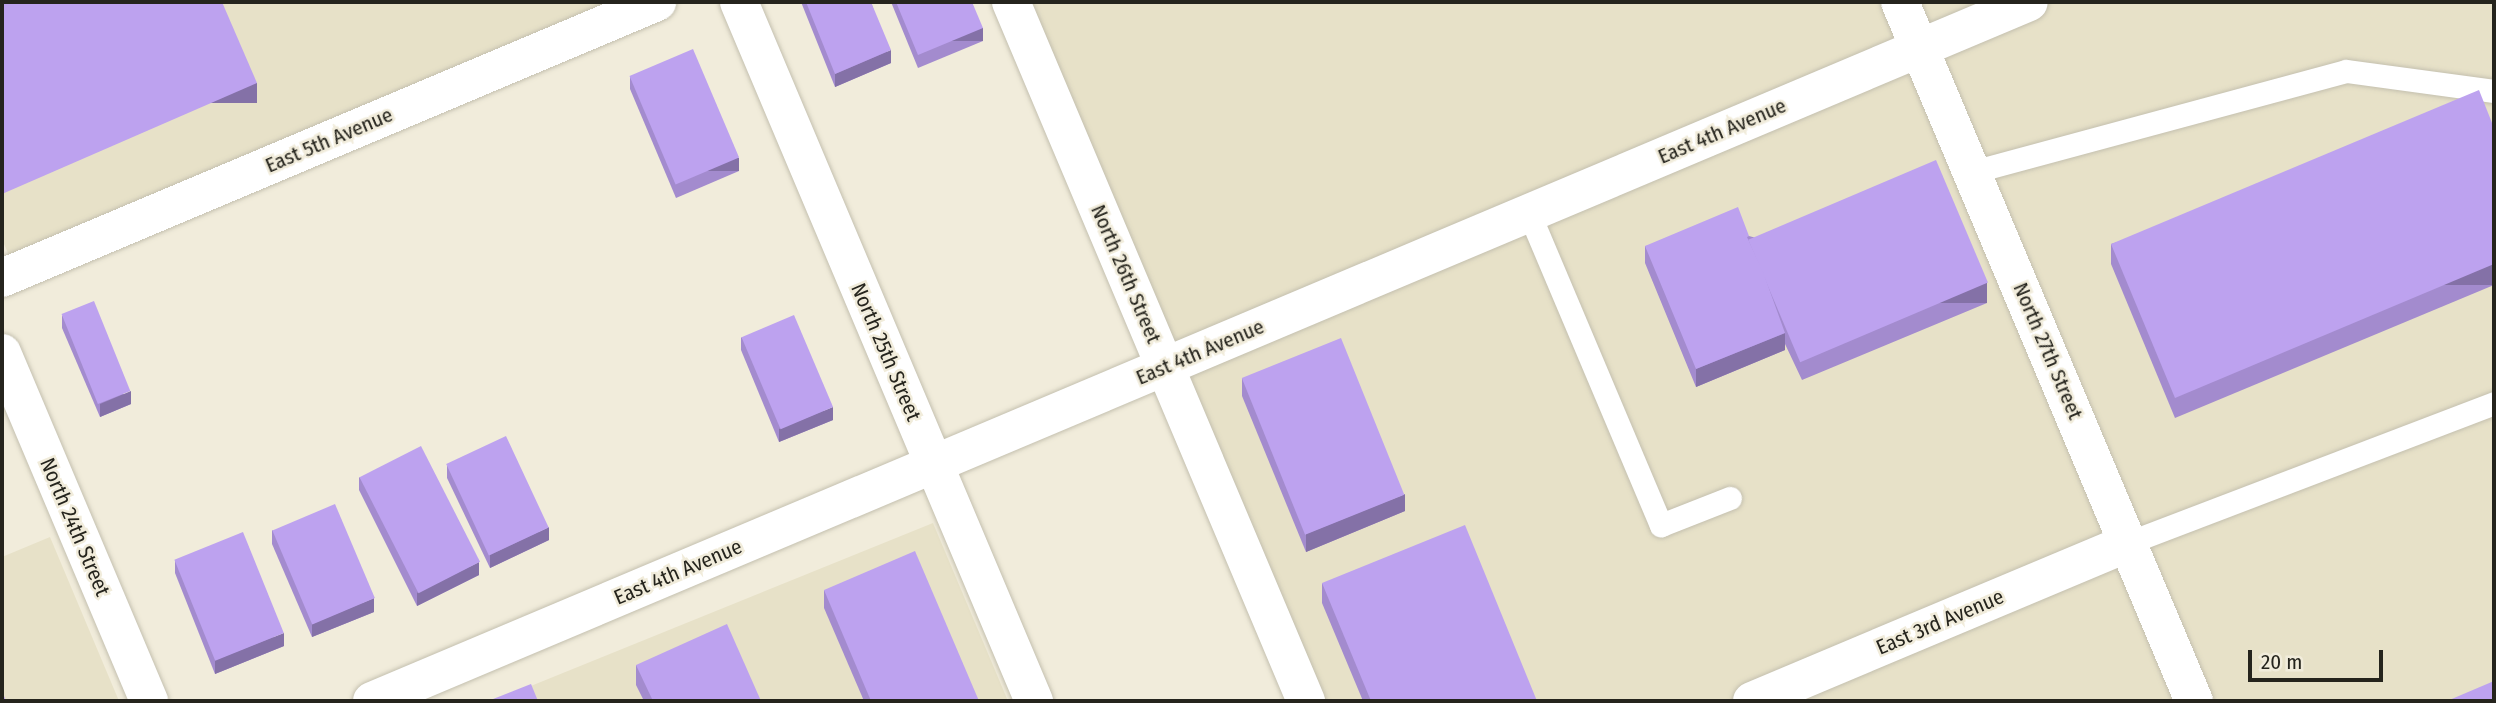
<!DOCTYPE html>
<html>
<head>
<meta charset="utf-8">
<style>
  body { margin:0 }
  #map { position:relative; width:2496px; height:703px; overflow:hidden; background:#f1ecdb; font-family:"Fira Sans Condensed",sans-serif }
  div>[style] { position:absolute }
  .built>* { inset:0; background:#e7e1c8 }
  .roads { filter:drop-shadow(0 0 2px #c4c0af) drop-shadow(0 0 2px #c4c0af) }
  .service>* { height:23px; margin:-11.5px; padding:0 11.5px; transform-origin:11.5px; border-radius:11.5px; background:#fff }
  .minor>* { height:38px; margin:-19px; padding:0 19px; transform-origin:19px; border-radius:19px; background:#fff }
  .tertiary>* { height:38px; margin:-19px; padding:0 19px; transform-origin:19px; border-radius:19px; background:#fff }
  .wall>* { inset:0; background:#a38bce }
  .shaded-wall>* { inset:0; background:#8471a7; transform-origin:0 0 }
  .building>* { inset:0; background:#bda2ef; transform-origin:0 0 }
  span { translate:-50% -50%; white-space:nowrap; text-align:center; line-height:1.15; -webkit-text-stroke:5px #f1ecdb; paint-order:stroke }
  .street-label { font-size:21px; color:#25241d }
  .frame { position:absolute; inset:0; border:4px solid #25241d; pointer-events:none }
  .scale { position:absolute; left:2248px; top:650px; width:135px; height:32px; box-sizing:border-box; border:4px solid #25241d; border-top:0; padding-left:9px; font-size:21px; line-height:24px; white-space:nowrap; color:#25241d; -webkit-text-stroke:5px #f1ecdb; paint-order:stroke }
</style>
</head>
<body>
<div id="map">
  <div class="built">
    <i style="clip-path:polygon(2px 2px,635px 2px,11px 259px,2px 240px)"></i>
    <i style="clip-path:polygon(1000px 2px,2494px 2px,2494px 701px,1293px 701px)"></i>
    <i style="clip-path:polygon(933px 523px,1008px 701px,494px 701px)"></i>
    <i style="clip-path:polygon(50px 537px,119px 701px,2px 701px,2px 557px)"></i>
  </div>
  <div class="roads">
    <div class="service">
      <i style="left:1972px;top:172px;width:387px;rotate:-15.1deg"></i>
      <i style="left:2346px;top:71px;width:149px;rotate:7.7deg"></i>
      <i style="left:1529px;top:213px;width:339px;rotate:67.1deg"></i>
      <i style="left:1661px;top:525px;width:74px;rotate:-21.4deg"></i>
      <i style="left:2128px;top:543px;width:392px;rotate:-20.9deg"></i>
    </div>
    <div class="minor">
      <i style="left:739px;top:2px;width:759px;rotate:67.12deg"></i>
      <i style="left:1011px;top:2px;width:759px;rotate:67.12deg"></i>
      <i style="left:1900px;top:2px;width:758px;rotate:67.19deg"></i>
      <i style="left:2px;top:278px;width:711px;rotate:-22.85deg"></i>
      <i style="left:2px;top:353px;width:378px;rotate:67.1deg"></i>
      <i style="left:1752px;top:701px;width:408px;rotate:-22.8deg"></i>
    </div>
    <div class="tertiary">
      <i style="left:372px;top:701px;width:1798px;rotate:-22.87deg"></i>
    </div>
  </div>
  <div class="wall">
    <i style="clip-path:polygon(801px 2px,871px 2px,891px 63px,835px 87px)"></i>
    <i style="clip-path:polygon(891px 2px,972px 2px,983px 41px,918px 68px)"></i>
    <i style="clip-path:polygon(630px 76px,739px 171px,676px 198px,630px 89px)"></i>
    <i style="clip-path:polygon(2494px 128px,2494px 285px,2175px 418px,2111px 264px,2111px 244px)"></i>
    <i style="clip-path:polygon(1749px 236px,1987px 303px,1802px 380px,1785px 344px,1785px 350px,1696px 387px,1645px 263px,1645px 246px)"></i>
    <i style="clip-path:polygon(62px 315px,131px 404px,100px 417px,62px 328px)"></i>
    <i style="clip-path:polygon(741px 337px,833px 420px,779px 442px,741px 350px)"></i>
    <i style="clip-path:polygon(1242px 378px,1405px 511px,1306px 552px,1242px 396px)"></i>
    <i style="clip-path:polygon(447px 465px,549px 540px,490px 568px,447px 478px)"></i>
    <i style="clip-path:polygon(359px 477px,479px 575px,417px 606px,359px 490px)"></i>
    <i style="clip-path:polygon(272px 530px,374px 612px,312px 637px,272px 544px)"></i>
    <i style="clip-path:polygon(175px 560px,284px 646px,215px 674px,175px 573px)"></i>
    <i style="clip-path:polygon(1322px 583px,1537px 701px,1363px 701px,1322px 603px)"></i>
    <i style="clip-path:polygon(824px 590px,979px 701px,864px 701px,824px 608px)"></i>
    <i style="clip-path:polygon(636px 665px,761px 701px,644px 701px,636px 685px)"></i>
  </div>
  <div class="shaded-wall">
    <i style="left:983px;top:28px;width:13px;height:70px;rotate:90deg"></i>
    <i style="clip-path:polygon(891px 50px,891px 63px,835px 87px,835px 74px)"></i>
    <i style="left:257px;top:83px;width:20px;height:278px;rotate:90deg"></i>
    <i style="left:739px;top:158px;width:13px;height:69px;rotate:90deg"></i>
    <i style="left:2494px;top:264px;width:21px;height:346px;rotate:90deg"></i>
    <i style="left:1987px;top:283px;width:20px;height:200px;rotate:90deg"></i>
    <i style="clip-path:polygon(1785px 333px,1785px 350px,1696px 387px,1696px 369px)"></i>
    <i style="clip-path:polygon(131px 391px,131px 404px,100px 417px,100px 404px)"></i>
    <i style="clip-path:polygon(833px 407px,833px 420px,779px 442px,779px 429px)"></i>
    <i style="clip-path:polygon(1405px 494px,1405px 511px,1306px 552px,1306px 534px)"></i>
    <i style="clip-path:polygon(549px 527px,549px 540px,490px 568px,490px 555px)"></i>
    <i style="clip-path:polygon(479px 562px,479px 575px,417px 606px,417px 593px)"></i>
    <i style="clip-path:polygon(374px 598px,374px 612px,312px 637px,312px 624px)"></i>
    <i style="clip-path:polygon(284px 633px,284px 646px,215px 674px,215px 660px)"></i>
  </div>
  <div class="building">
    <i style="clip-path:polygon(2px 2px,222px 2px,257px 83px,2px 194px)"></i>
    <i style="clip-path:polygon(806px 2px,871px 2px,891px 50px,835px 74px)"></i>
    <i style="clip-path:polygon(896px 2px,972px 2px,983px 28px,918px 55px)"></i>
    <i style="left:693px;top:49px;width:118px;height:69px;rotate:67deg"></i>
    <i style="clip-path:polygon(2479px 90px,2494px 128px,2494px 264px,2175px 398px,2111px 244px)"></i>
    <i style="left:1936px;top:160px;width:133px;height:204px;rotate:67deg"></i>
    <i style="clip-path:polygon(1738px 207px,1749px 236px,1747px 237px,1763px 272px,1785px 333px,1696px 369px,1645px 246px)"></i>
    <i style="left:94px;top:301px;width:97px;height:35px;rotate:68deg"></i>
    <i style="left:794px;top:315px;width:100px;height:57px;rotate:67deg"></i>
    <i style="left:1341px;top:338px;width:169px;height:107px;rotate:68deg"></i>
    <i style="left:506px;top:436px;width:101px;height:66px;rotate:65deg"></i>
    <i style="left:421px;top:446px;width:130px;height:69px;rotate:63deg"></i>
    <i style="left:335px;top:504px;width:102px;height:68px;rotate:67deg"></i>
    <i style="clip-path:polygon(1465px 525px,1537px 701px,1371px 701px,1322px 583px)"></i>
    <i style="left:243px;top:532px;width:109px;height:74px;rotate:68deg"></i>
    <i style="clip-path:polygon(915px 551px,979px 701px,871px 701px,824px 590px)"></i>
    <i style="clip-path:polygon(727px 624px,761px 701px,653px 701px,636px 665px)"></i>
    <i style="clip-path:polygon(2494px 681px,2494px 701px,2447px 701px)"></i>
    <i style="clip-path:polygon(531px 684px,538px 701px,488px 701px)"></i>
    <i style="clip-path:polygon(2px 691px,6px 701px,2px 701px)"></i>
  </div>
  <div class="street-label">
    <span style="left:1722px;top:131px;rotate:-23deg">East 4th Avenue</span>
    <span style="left:329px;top:140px;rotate:-23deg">East 5th Avenue</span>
    <span style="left:1126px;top:274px;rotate:67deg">North 26th Street</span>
    <span style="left:2048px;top:351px;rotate:67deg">North 27th Street</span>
    <span style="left:886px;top:352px;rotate:67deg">North 25th Street</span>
    <span style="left:1200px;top:352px;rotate:-23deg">East 4th Avenue</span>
    <span style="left:75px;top:527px;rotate:67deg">North 24th Street</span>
    <span style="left:678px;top:572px;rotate:-23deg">East 4th Avenue</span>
    <span style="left:1940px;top:622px;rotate:-23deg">East 3rd Avenue</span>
  </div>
  <div class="frame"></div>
  <div class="scale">20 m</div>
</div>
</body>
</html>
